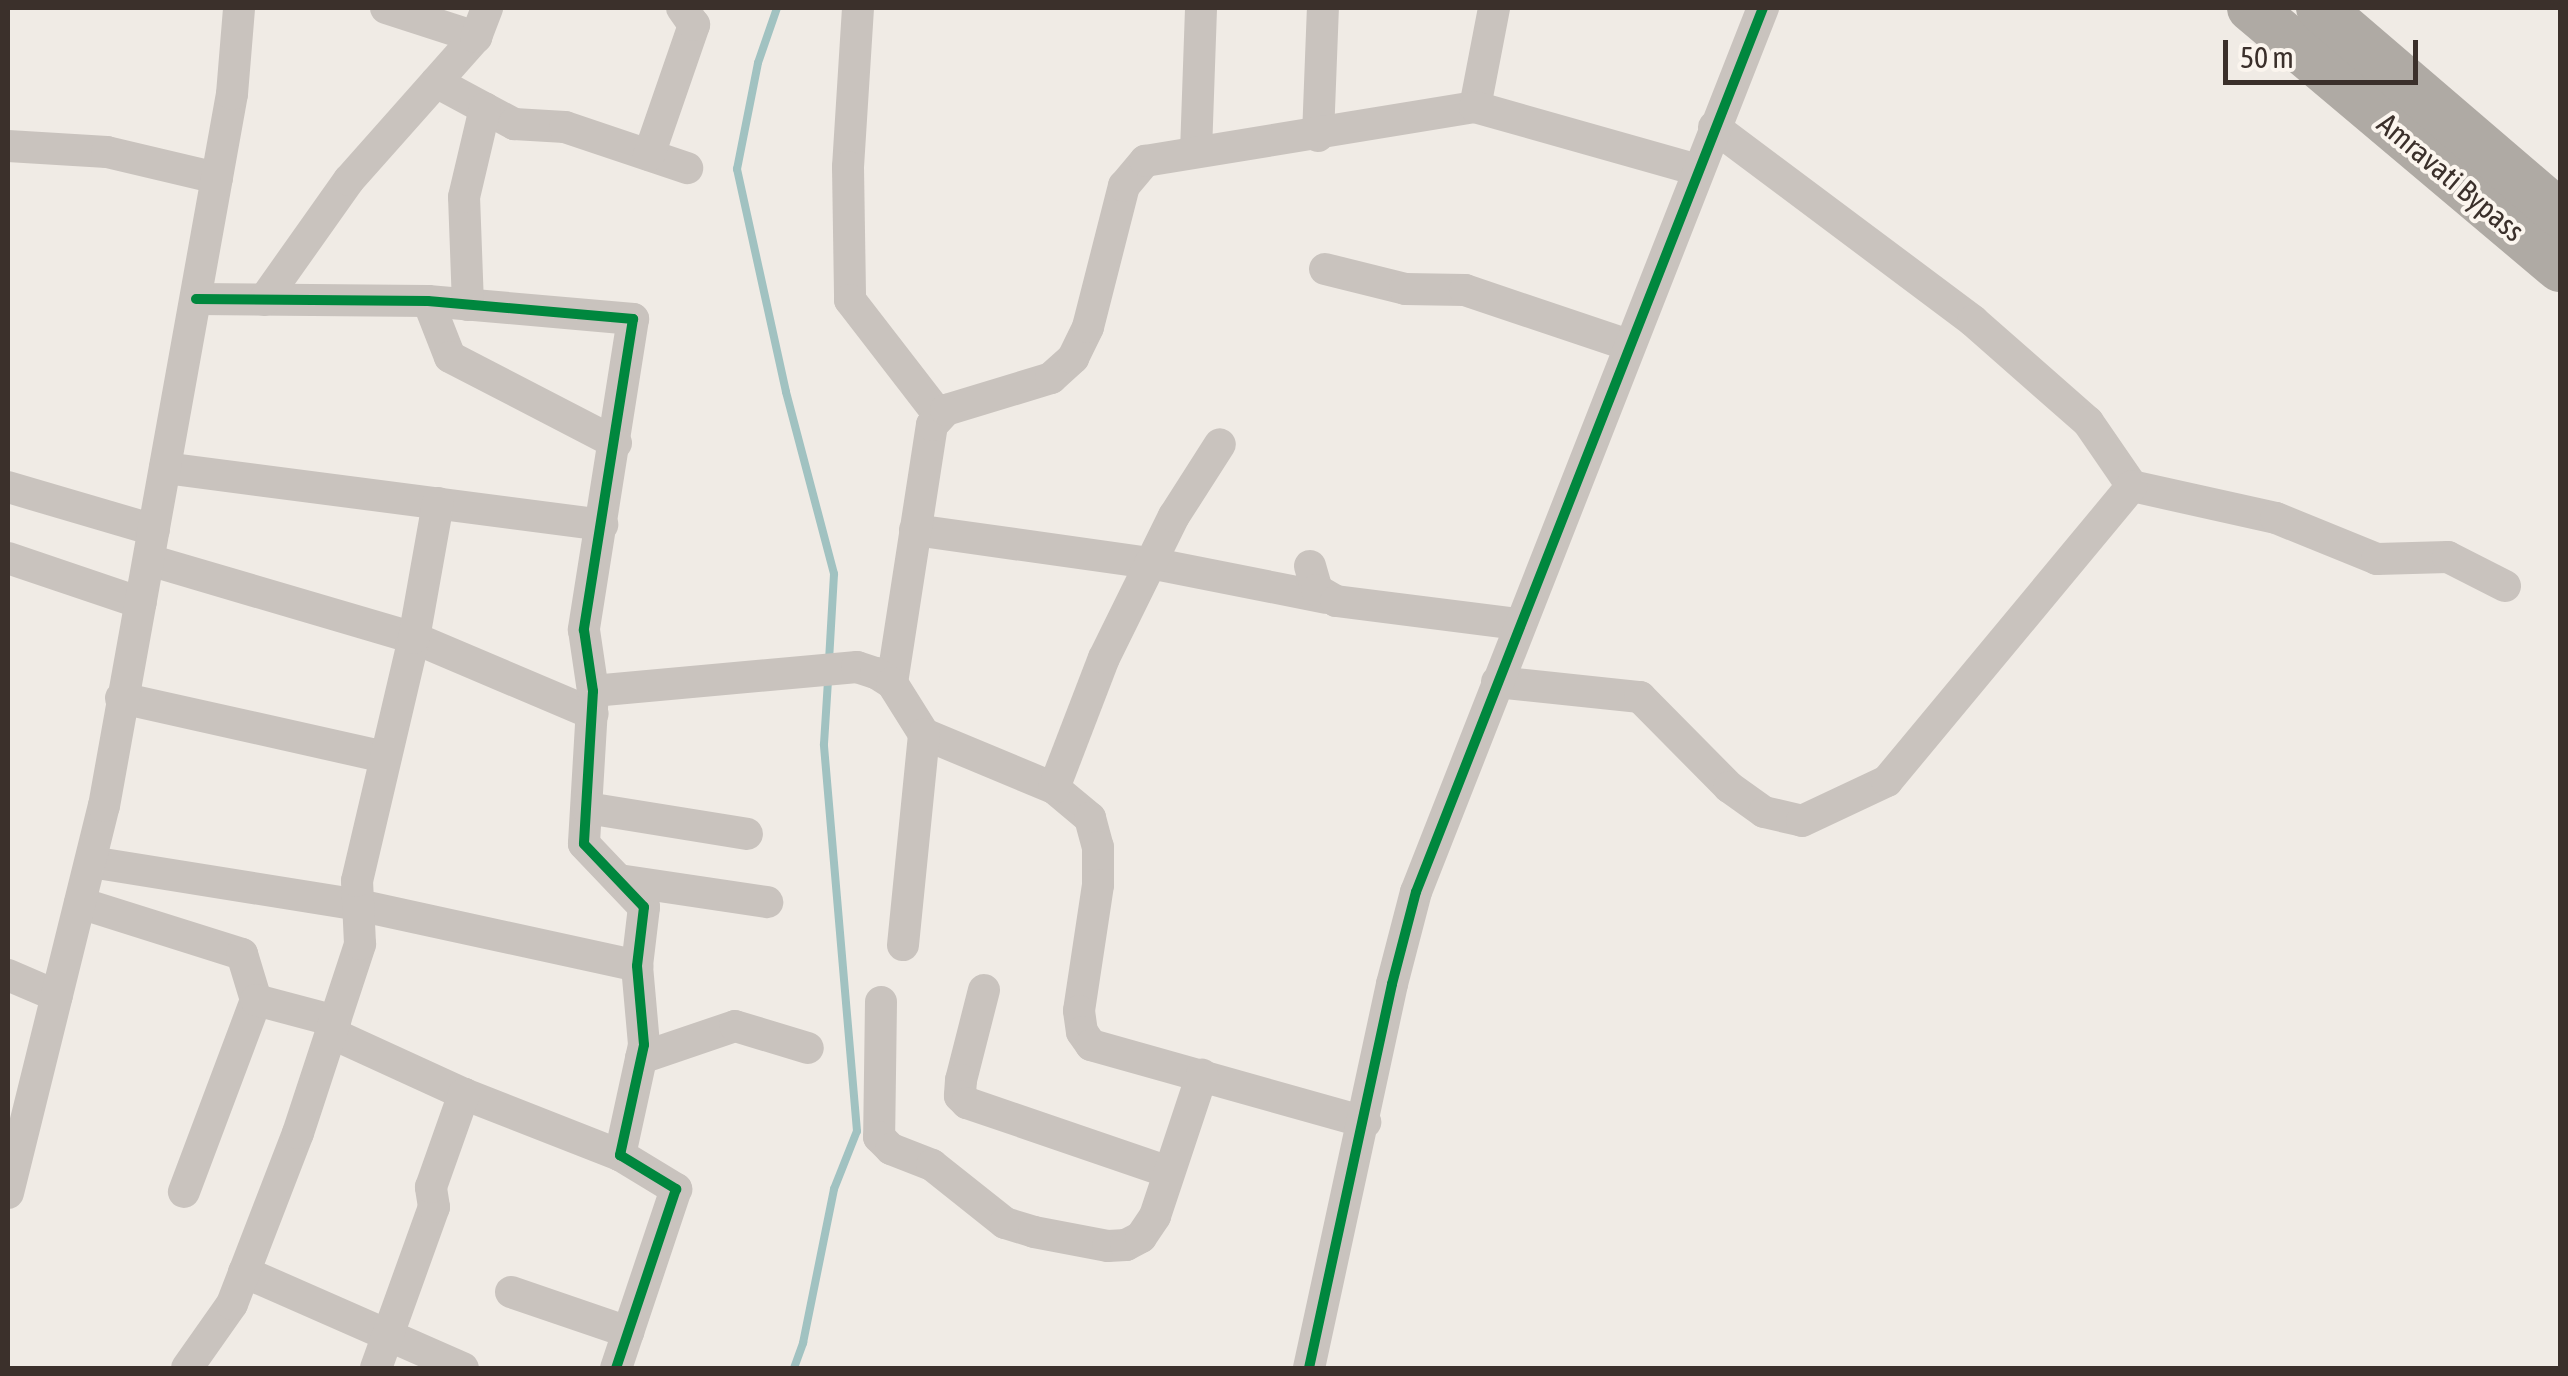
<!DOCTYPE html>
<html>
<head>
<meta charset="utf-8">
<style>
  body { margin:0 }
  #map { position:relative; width:2568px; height:1376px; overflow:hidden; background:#f0ebe5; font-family:"Asap Condensed",sans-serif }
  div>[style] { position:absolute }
  .stream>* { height:8px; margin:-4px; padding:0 4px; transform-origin:4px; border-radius:4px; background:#a1c2c1 }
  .minor>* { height:32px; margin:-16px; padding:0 16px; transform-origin:16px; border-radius:16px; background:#c9c3be }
  .highway>* { height:48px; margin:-24px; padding:0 24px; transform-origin:24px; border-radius:24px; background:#afaaa4 }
  .cycleway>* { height:10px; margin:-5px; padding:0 5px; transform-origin:5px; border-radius:5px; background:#00873e }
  span { translate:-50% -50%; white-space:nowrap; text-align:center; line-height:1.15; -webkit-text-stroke:8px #fbf5ee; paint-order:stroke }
  .street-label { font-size:30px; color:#3b302b }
  .frame { position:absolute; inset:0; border:10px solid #3b302b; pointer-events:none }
  .scale { position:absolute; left:2223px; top:40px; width:195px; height:45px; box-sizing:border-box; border:5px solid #3b302b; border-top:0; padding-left:12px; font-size:30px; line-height:35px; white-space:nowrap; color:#3b302b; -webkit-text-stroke:8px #fbf5ee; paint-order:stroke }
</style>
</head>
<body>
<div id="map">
  <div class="stream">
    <i style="left:777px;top:8px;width:58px;rotate:109.1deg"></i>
    <i style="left:758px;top:63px;width:108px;rotate:101.2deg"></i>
    <i style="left:737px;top:169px;width:228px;rotate:77.6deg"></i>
    <i style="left:786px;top:392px;width:188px;rotate:75.2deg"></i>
    <i style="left:834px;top:574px;width:87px;rotate:93.3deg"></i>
    <i style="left:794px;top:1368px;width:27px;rotate:-70deg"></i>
    <i style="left:803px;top:1343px;width:157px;rotate:-78.6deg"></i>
    <i style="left:834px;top:1189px;width:62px;rotate:-68.4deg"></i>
    <i style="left:857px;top:1131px;width:388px;rotate:-94.9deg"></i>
    <i style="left:824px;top:744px;width:64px;rotate:-86.4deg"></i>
  </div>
  <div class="minor">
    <i style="left:386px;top:8px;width:95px;rotate:17.9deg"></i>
    <i style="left:858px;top:8px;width:159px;rotate:93.6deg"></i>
    <i style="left:848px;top:167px;width:133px;rotate:89.1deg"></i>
    <i style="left:850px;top:300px;width:144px;rotate:52.3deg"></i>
    <i style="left:436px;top:82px;width:89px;rotate:28.3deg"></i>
    <i style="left:514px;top:124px;width:51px;rotate:3.4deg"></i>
    <i style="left:565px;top:127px;width:129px;rotate:18.6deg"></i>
    <i style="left:1475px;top:107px;width:101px;rotate:-79.1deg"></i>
    <i style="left:1714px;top:127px;width:324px;rotate:36.8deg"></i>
    <i style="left:1973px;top:321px;width:153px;rotate:41.3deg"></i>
    <i style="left:2088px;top:422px;width:78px;rotate:55.5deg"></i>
    <i style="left:2132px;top:486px;width:148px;rotate:12.5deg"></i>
    <i style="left:2276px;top:518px;width:109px;rotate:22.1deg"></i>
    <i style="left:2377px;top:559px;width:71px;rotate:-1.6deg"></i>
    <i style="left:2448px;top:557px;width:64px;rotate:27deg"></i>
    <i style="left:1318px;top:136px;width:128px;rotate:-87.8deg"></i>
    <i style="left:8px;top:146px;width:99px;rotate:3.5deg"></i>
    <i style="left:107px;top:152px;width:113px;rotate:13.3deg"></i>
    <i style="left:1196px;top:152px;width:144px;rotate:-88deg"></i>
    <i style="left:649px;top:155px;width:138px;rotate:-70.9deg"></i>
    <i style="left:694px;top:25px;width:21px;rotate:-125deg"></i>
    <i style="left:1325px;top:269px;width:82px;rotate:14deg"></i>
    <i style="left:1405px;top:289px;width:60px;rotate:1deg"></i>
    <i style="left:1465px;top:290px;width:172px;rotate:18.6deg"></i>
    <i style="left:196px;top:299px;width:232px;rotate:0.5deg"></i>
    <i style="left:428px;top:301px;width:206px;rotate:5deg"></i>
    <i style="left:633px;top:319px;width:315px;rotate:99deg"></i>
    <i style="left:584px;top:630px;width:62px;rotate:81.6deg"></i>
    <i style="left:593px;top:691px;width:153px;rotate:93.4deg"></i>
    <i style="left:584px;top:844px;width:87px;rotate:46.4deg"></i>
    <i style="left:644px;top:907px;width:59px;rotate:96.8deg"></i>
    <i style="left:637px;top:966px;width:79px;rotate:84.9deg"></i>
    <i style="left:644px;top:1045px;width:113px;rotate:102.3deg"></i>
    <i style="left:620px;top:1155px;width:66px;rotate:31.3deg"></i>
    <i style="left:676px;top:1189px;width:189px;rotate:108.5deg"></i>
    <i style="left:264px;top:300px;width:147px;rotate:-54.7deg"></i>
    <i style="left:349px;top:180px;width:191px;rotate:-48.4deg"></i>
    <i style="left:476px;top:37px;width:31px;rotate:-69deg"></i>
    <i style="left:428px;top:301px;width:60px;rotate:68.6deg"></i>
    <i style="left:450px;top:357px;width:187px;rotate:27.4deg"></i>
    <i style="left:468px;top:305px;width:108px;rotate:-92.1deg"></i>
    <i style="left:464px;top:197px;width:91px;rotate:-76.7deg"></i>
    <i style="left:165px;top:468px;width:441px;rotate:7.4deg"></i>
    <i style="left:8px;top:487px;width:152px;rotate:16.4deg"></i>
    <i style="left:915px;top:530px;width:237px;rotate:8deg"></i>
    <i style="left:1150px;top:563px;width:179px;rotate:11.2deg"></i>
    <i style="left:8px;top:558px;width:140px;rotate:18.7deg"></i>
    <i style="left:149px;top:560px;width:276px;rotate:16.4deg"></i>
    <i style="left:414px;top:638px;width:194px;rotate:23deg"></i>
    <i style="left:1310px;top:566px;width:25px;rotate:74deg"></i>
    <i style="left:1317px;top:590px;width:22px;rotate:30deg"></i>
    <i style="left:1336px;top:601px;width:184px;rotate:7.2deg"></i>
    <i style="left:1497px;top:682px;width:144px;rotate:6deg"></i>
    <i style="left:1640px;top:697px;width:127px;rotate:45.3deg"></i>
    <i style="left:1729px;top:787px;width:43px;rotate:35.5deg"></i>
    <i style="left:1764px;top:812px;width:39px;rotate:13deg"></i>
    <i style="left:1802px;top:821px;width:94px;rotate:-25.2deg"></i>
    <i style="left:1887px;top:781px;width:383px;rotate:-50.3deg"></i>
    <i style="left:892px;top:683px;width:261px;rotate:-81.2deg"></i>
    <i style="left:932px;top:425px;width:21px;rotate:-47deg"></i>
    <i style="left:946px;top:410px;width:110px;rotate:-16.9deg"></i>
    <i style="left:1051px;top:378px;width:30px;rotate:-42deg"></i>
    <i style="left:1073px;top:358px;width:34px;rotate:-64deg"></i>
    <i style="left:1088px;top:327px;width:146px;rotate:-75.7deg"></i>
    <i style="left:1124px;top:186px;width:33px;rotate:-50deg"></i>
    <i style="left:1145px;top:161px;width:334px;rotate:-9.3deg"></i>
    <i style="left:1475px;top:107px;width:231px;rotate:15.8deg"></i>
    <i style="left:593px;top:691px;width:265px;rotate:-5.2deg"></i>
    <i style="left:857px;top:667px;width:20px;rotate:18deg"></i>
    <i style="left:876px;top:673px;width:19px;rotate:32deg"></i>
    <i style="left:892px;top:683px;width:60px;rotate:57.9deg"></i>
    <i style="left:924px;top:734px;width:141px;rotate:22.6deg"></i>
    <i style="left:1054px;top:788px;width:47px;rotate:39.8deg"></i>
    <i style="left:1090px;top:818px;width:30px;rotate:75deg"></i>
    <i style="left:1098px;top:847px;width:38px;rotate:90deg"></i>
    <i style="left:1098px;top:885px;width:127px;rotate:98.6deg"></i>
    <i style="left:1079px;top:1011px;width:21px;rotate:82deg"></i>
    <i style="left:1082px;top:1032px;width:16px;rotate:55deg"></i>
    <i style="left:1091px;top:1045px;width:285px;rotate:15.7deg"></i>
    <i style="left:121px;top:698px;width:271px;rotate:12.6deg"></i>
    <i style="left:1054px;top:788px;width:139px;rotate:-69deg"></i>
    <i style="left:1104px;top:658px;width:158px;rotate:-63.8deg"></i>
    <i style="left:1174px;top:516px;width:85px;rotate:-57.4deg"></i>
    <i style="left:587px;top:808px;width:162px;rotate:9.2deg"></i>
    <i style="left:91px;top:862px;width:270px;rotate:9.1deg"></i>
    <i style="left:358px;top:905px;width:286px;rotate:12.3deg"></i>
    <i style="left:619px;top:880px;width:150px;rotate:8.5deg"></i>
    <i style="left:80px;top:903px;width:170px;rotate:17.5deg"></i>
    <i style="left:242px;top:954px;width:48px;rotate:73.1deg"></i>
    <i style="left:256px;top:1000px;width:205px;rotate:110.6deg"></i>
    <i style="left:903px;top:945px;width:212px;rotate:-84.3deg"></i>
    <i style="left:8px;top:975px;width:53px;rotate:23.2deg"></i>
    <i style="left:984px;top:990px;width:93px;rotate:104.3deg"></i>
    <i style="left:961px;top:1080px;width:16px;rotate:94deg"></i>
    <i style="left:960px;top:1096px;width:10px;rotate:45deg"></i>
    <i style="left:967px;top:1103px;width:213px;rotate:18.9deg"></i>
    <i style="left:256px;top:1000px;width:82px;rotate:14.9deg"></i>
    <i style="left:881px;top:1002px;width:135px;rotate:90.8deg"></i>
    <i style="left:879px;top:1137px;width:17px;rotate:45deg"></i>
    <i style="left:891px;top:1149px;width:44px;rotate:21.3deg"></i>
    <i style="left:932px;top:1165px;width:93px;rotate:38.5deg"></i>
    <i style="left:1005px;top:1223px;width:30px;rotate:17deg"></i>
    <i style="left:1034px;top:1232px;width:75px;rotate:10.7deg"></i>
    <i style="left:1108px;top:1246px;width:18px;rotate:-3deg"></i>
    <i style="left:1126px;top:1245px;width:17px;rotate:-28deg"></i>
    <i style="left:1141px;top:1237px;width:25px;rotate:-56deg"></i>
    <i style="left:1155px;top:1216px;width:149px;rotate:-71.6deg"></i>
    <i style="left:331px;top:1033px;width:146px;rotate:24.6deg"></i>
    <i style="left:464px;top:1094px;width:168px;rotate:21.4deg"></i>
    <i style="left:641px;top:1058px;width:99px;rotate:-18.8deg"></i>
    <i style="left:735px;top:1026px;width:76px;rotate:16.8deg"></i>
    <i style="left:8px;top:1193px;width:399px;rotate:-76.1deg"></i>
    <i style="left:104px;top:806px;width:723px;rotate:-79.81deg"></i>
    <i style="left:232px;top:94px;width:86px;rotate:-85.3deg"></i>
    <i style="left:244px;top:1272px;width:239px;rotate:23.7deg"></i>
    <i style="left:511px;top:1292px;width:124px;rotate:18.9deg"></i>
    <i style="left:187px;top:1368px;width:78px;rotate:-54.9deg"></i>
    <i style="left:232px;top:1304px;width:183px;rotate:-68.9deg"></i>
    <i style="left:298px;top:1133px;width:199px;rotate:-71.8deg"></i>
    <i style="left:360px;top:944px;width:63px;rotate:-92.7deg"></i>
    <i style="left:357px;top:881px;width:250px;rotate:-76.8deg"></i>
    <i style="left:414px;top:638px;width:137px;rotate:-79.9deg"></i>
    <i style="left:376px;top:1368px;width:171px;rotate:-70.2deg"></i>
    <i style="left:434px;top:1207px;width:20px;rotate:-99deg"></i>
    <i style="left:431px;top:1187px;width:99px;rotate:-70.5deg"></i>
    <i style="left:1309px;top:1368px;width:393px;rotate:-77.8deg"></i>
    <i style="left:1392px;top:984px;width:95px;rotate:-75.4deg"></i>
    <i style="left:1416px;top:892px;width:950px;rotate:-68.57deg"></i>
  </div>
  <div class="highway">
    <i style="left:2251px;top:8px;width:404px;rotate:40.1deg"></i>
    <i style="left:2320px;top:8px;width:316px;rotate:40.6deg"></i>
  </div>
  <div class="cycleway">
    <i style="left:196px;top:299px;width:232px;rotate:0.5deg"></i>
    <i style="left:428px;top:301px;width:206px;rotate:5deg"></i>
    <i style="left:633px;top:319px;width:315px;rotate:99deg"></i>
    <i style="left:584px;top:630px;width:62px;rotate:81.6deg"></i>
    <i style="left:593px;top:691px;width:153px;rotate:93.4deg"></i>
    <i style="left:584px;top:844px;width:87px;rotate:46.4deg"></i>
    <i style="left:644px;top:907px;width:59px;rotate:96.8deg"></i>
    <i style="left:637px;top:966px;width:79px;rotate:84.9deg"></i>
    <i style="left:644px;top:1045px;width:113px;rotate:102.3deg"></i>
    <i style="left:620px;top:1155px;width:66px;rotate:31.3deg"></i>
    <i style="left:676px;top:1189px;width:189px;rotate:108.5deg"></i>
    <i style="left:1309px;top:1368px;width:393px;rotate:-77.8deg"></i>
    <i style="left:1392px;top:984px;width:95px;rotate:-75.4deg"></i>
    <i style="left:1416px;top:892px;width:950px;rotate:-68.57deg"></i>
  </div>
  <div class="street-label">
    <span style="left:2451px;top:177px;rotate:40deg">Amravati Bypass</span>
  </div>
  <div class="frame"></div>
  <div class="scale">50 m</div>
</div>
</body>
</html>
